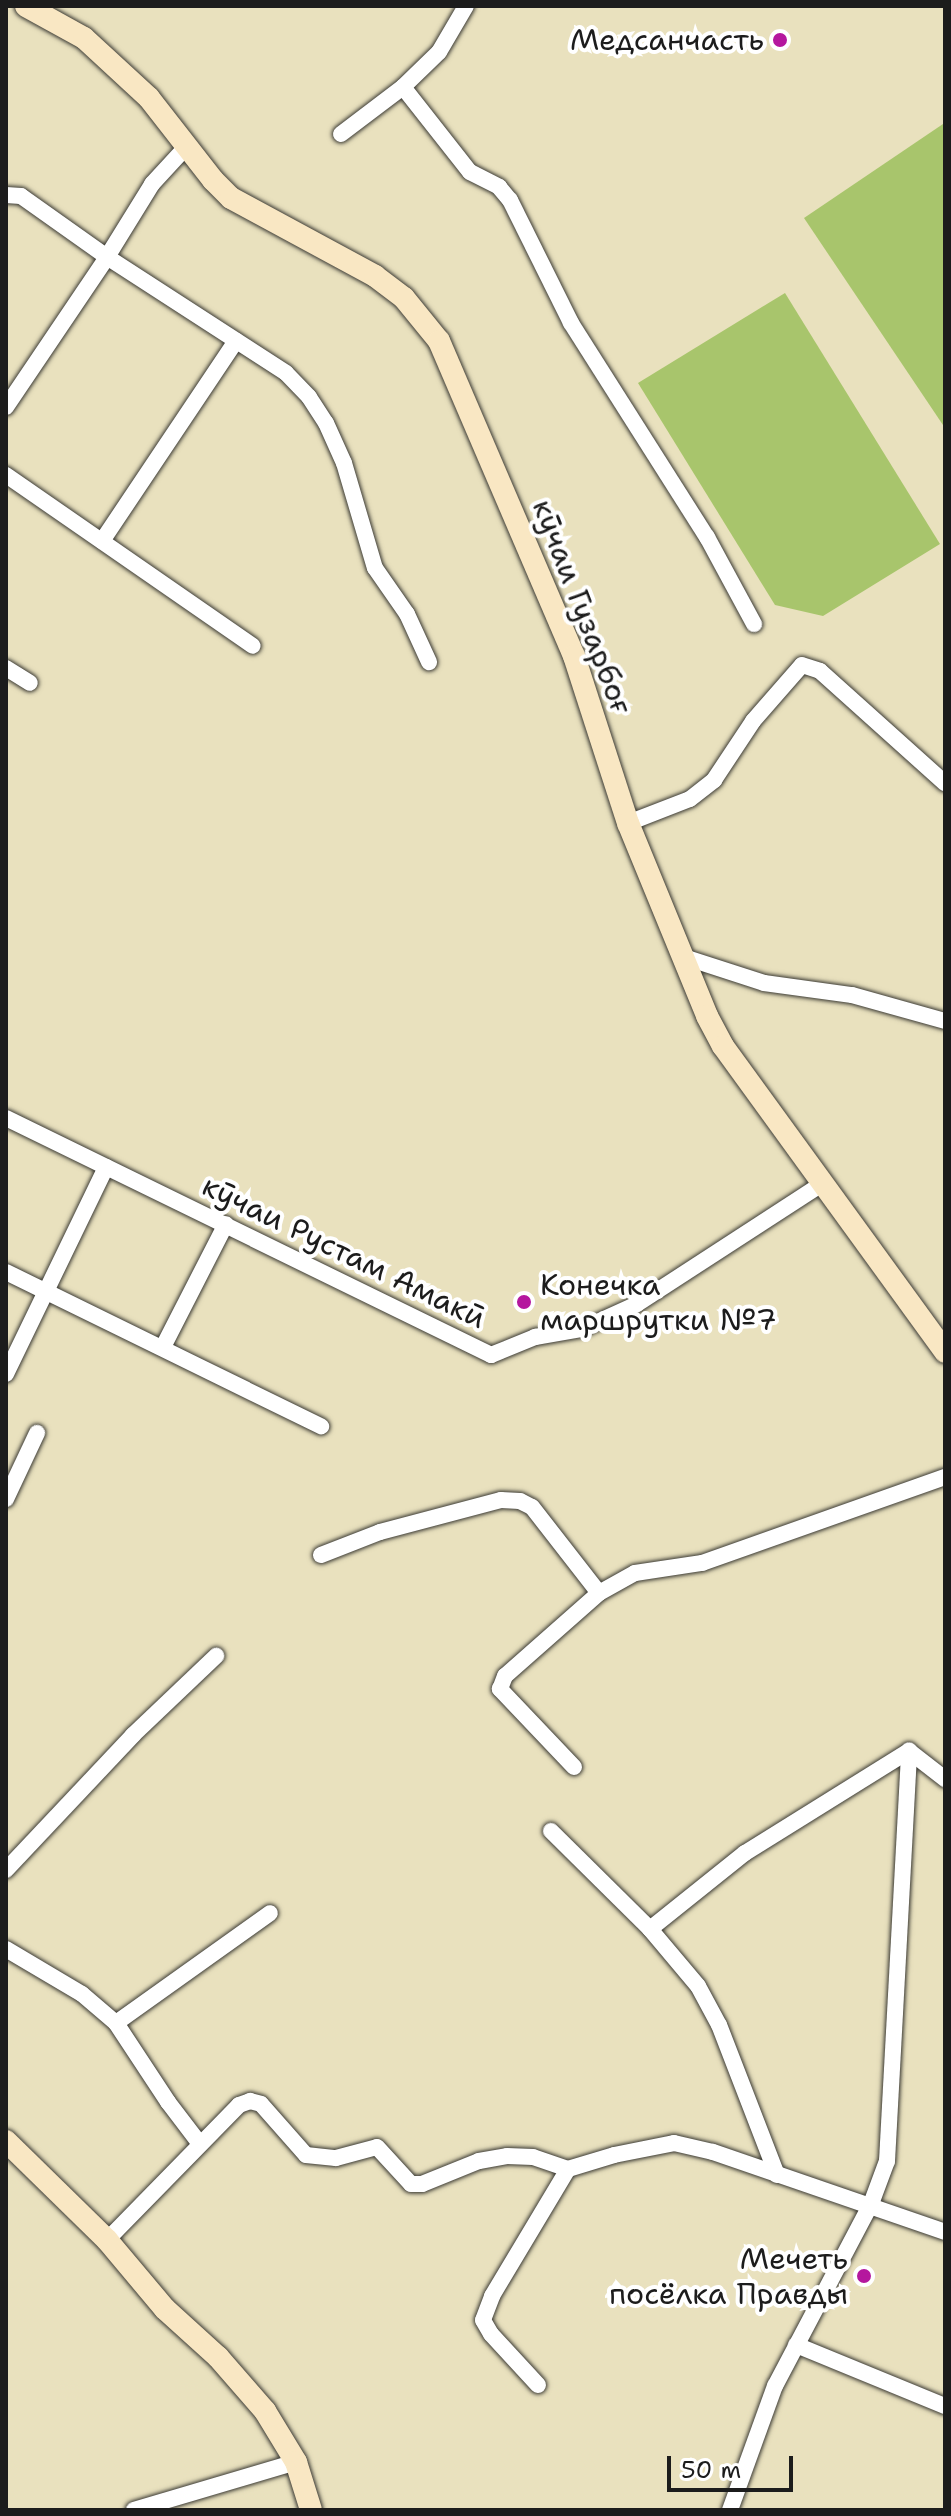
<!DOCTYPE html>
<html>
<head>
<meta charset="utf-8">
<style>
  body { margin:0 }
  #map { position:relative; width:951px; height:2516px; overflow:hidden; background:#e9e1be; font-family:"Shantell Sans",sans-serif }
  div>[style] { position:absolute }
  .green>* { inset:0; background:#a8c56c }
  .roads { filter:drop-shadow(0 0 2px #3b3a34) drop-shadow(0 0 2px #3b3a34) }
  .street>* { height:16px; margin:-8px; padding:0 8px; transform-origin:8px; border-radius:8px; background:#fff }
  .secondary>* { height:22px; margin:-11px; padding:0 11px; transform-origin:11px; border-radius:11px; background:#f9e7c3 }
  .dots>* { width:22px; height:22px; translate:-50% -50%; box-sizing:border-box; border:4px solid #fff; border-radius:50% }
  span { translate:-50% -50%; white-space:nowrap; text-align:center; line-height:1.15; -webkit-text-stroke:8px #fff; paint-order:stroke }
  .poi-label { font-size:30px; color:#1c1c1c }
  .right { translate:-100% -50%; text-align:right }
  .left { translate:0 -50%; text-align:left }
  .street-label { font-size:30px; color:#1c1c1c }
  .frame { position:absolute; inset:0; border:8px solid #1c1c1c; pointer-events:none }
  .scale { position:absolute; left:667px; top:2456px; width:126px; height:36px; box-sizing:border-box; border:4px solid #1c1c1c; border-top:0; padding-left:10px; font-size:24px; line-height:28px; white-space:nowrap; color:#1c1c1c; -webkit-text-stroke:6px #fff; paint-order:stroke }
</style>
</head>
<body>
<div id="map">
  <div class="green">
    <i style="clip-path:polygon(943px 124px,945px 127px,945px 428px,804px 218px)"></i>
    <i style="clip-path:polygon(785px 293px,940px 544px,823px 616px,775px 605px,638px 383px)"></i>
  </div>
  <div class="roads">
    <div class="street">
      <i style="left:466px;top:6px;width:53px;rotate:120.4deg"></i>
      <i style="left:439px;top:52px;width:50px;rotate:135.8deg"></i>
      <i style="left:403px;top:87px;width:108px;rotate:51.8deg"></i>
      <i style="left:470px;top:172px;width:33px;rotate:27deg"></i>
      <i style="left:499px;top:187px;width:17px;rotate:50deg"></i>
      <i style="left:510px;top:200px;width:137px;rotate:63.6deg"></i>
      <i style="left:571px;top:323px;width:254px;rotate:57.6deg"></i>
      <i style="left:707px;top:537px;width:99px;rotate:61.6deg"></i>
      <i style="left:341px;top:134px;width:78px;rotate:-37.2deg"></i>
      <i style="left:6px;top:195px;width:15px;rotate:4deg"></i>
      <i style="left:21px;top:196px;width:105px;rotate:35.3deg"></i>
      <i style="left:107px;top:257px;width:213px;rotate:32.9deg"></i>
      <i style="left:286px;top:373px;width:33px;rotate:46deg"></i>
      <i style="left:309px;top:397px;width:31px;rotate:57deg"></i>
      <i style="left:326px;top:423px;width:44px;rotate:65.8deg"></i>
      <i style="left:344px;top:463px;width:109px;rotate:73.6deg"></i>
      <i style="left:375px;top:568px;width:56px;rotate:55.2deg"></i>
      <i style="left:407px;top:614px;width:53px;rotate:65.4deg"></i>
      <i style="left:6px;top:407px;width:181px;rotate:-56deg"></i>
      <i style="left:107px;top:257px;width:86px;rotate:-58.3deg"></i>
      <i style="left:152px;top:184px;width:53px;rotate:-47.3deg"></i>
      <i style="left:6px;top:475px;width:300px;rotate:34.7deg"></i>
      <i style="left:102px;top:541px;width:241px;rotate:-56.2deg"></i>
      <i style="left:6px;top:668px;width:28px;rotate:32deg"></i>
      <i style="left:628px;top:823px;width:66px;rotate:-21.2deg"></i>
      <i style="left:690px;top:799px;width:31px;rotate:-38deg"></i>
      <i style="left:714px;top:780px;width:71px;rotate:-56.5deg"></i>
      <i style="left:753px;top:721px;width:74px;rotate:-48.8deg"></i>
      <i style="left:802px;top:665px;width:19px;rotate:18deg"></i>
      <i style="left:820px;top:671px;width:168px;rotate:41.9deg"></i>
      <i style="left:684px;top:957px;width:84px;rotate:18deg"></i>
      <i style="left:764px;top:983px;width:89px;rotate:7.8deg"></i>
      <i style="left:852px;top:995px;width:97px;rotate:15.6deg"></i>
      <i style="left:6px;top:1118px;width:540px;rotate:26.04deg"></i>
      <i style="left:491px;top:1355px;width:48px;rotate:-22.2deg"></i>
      <i style="left:535px;top:1337px;width:48px;rotate:-9.7deg"></i>
      <i style="left:582px;top:1329px;width:60px;rotate:-24.4deg"></i>
      <i style="left:637px;top:1304px;width:221px;rotate:-33deg"></i>
      <i style="left:6px;top:1272px;width:351px;rotate:26.1deg"></i>
      <i style="left:163px;top:1347px;width:138px;rotate:-62.9deg"></i>
      <i style="left:6px;top:1374px;width:230px;rotate:-64.2deg"></i>
      <i style="left:6px;top:1499px;width:73px;rotate:-64.8deg"></i>
      <i style="left:321px;top:1555px;width:63px;rotate:-21.3deg"></i>
      <i style="left:380px;top:1532px;width:125px;rotate:-14.8deg"></i>
      <i style="left:501px;top:1500px;width:19px;rotate:3deg"></i>
      <i style="left:520px;top:1501px;width:13px;rotate:27deg"></i>
      <i style="left:532px;top:1507px;width:109px;rotate:52.1deg"></i>
      <i style="left:909px;top:1751px;width:46px;rotate:37.9deg"></i>
      <i style="left:574px;top:1767px;width:108px;rotate:-133.5deg"></i>
      <i style="left:500px;top:1689px;width:14px;rotate:-69deg"></i>
      <i style="left:505px;top:1676px;width:125px;rotate:-41.4deg"></i>
      <i style="left:599px;top:1593px;width:41px;rotate:-29.1deg"></i>
      <i style="left:635px;top:1573px;width:68px;rotate:-8.5deg"></i>
      <i style="left:702px;top:1563px;width:258px;rotate:-19.5deg"></i>
      <i style="left:551px;top:1831px;width:139px;rotate:44.7deg"></i>
      <i style="left:6px;top:1870px;width:185px;rotate:-46.7deg"></i>
      <i style="left:133px;top:1735px;width:115px;rotate:-43.6deg"></i>
      <i style="left:6px;top:1949px;width:88px;rotate:30.6deg"></i>
      <i style="left:82px;top:1994px;width:45px;rotate:40.5deg"></i>
      <i style="left:116px;top:2023px;width:95px;rotate:56.6deg"></i>
      <i style="left:168px;top:2102px;width:53px;rotate:52.7deg"></i>
      <i style="left:116px;top:2023px;width:189px;rotate:-35.5deg"></i>
      <i style="left:777px;top:2175px;width:161px;rotate:-111.1deg"></i>
      <i style="left:719px;top:2025px;width:44px;rotate:-118.3deg"></i>
      <i style="left:698px;top:1986px;width:75px;rotate:-130.1deg"></i>
      <i style="left:650px;top:1929px;width:122px;rotate:-38.7deg"></i>
      <i style="left:745px;top:1853px;width:193px;rotate:-31.9deg"></i>
      <i style="left:107px;top:2240px;width:189px;rotate:-45.6deg"></i>
      <i style="left:239px;top:2105px;width:12px;rotate:-20deg"></i>
      <i style="left:250px;top:2101px;width:11px;rotate:15deg"></i>
      <i style="left:261px;top:2104px;width:68px;rotate:48.6deg"></i>
      <i style="left:306px;top:2155px;width:30px;rotate:6deg"></i>
      <i style="left:336px;top:2158px;width:42px;rotate:-15deg"></i>
      <i style="left:377px;top:2147px;width:50px;rotate:47.4deg"></i>
      <i style="left:411px;top:2184px;width:11px"></i>
      <i style="left:422px;top:2184px;width:61px;rotate:-22deg"></i>
      <i style="left:479px;top:2161px;width:28px;rotate:-10deg"></i>
      <i style="left:507px;top:2156px;width:26px;rotate:2deg"></i>
      <i style="left:533px;top:2157px;width:37px;rotate:19deg"></i>
      <i style="left:568px;top:2169px;width:48px;rotate:-16.9deg"></i>
      <i style="left:614px;top:2155px;width:61px;rotate:-11.3deg"></i>
      <i style="left:674px;top:2143px;width:40px;rotate:13deg"></i>
      <i style="left:713px;top:2152px;width:245px;rotate:19deg"></i>
      <i style="left:796px;top:2345px;width:161px;rotate:22.3deg"></i>
      <i style="left:538px;top:2385px;width:69px;rotate:-132.7deg"></i>
      <i style="left:491px;top:2334px;width:16px;rotate:-120deg"></i>
      <i style="left:483px;top:2320px;width:26px;rotate:-69deg"></i>
      <i style="left:492px;top:2296px;width:148px;rotate:-59.1deg"></i>
      <i style="left:134px;top:2510px;width:169px;rotate:-16.5deg"></i>
      <i style="left:730px;top:2510px;width:132px;rotate:-70.1deg"></i>
      <i style="left:775px;top:2386px;width:206px;rotate:-62.2deg"></i>
      <i style="left:871px;top:2204px;width:46px;rotate:-69.6deg"></i>
      <i style="left:887px;top:2161px;width:411px;rotate:-86.9deg"></i>
    </div>
    <div class="secondary">
      <i style="left:26px;top:6px;width:66px;rotate:28.9deg"></i>
      <i style="left:84px;top:38px;width:88px;rotate:42.7deg"></i>
      <i style="left:149px;top:98px;width:104px;rotate:52deg"></i>
      <i style="left:213px;top:180px;width:25px;rotate:45deg"></i>
      <i style="left:231px;top:198px;width:164px;rotate:28.4deg"></i>
      <i style="left:375px;top:276px;width:36px;rotate:37deg"></i>
      <i style="left:404px;top:298px;width:55px;rotate:50.9deg"></i>
      <i style="left:439px;top:341px;width:343px;rotate:66.8deg"></i>
      <i style="left:574px;top:656px;width:176px;rotate:72.1deg"></i>
      <i style="left:628px;top:823px;width:209px;rotate:67.7deg"></i>
      <i style="left:707px;top:1016px;width:34px;rotate:62deg"></i>
      <i style="left:723px;top:1046px;width:378px;rotate:54deg"></i>
      <i style="left:6px;top:2141px;width:141px;rotate:44.4deg"></i>
      <i style="left:107px;top:2240px;width:90px;rotate:50deg"></i>
      <i style="left:165px;top:2309px;width:72px;rotate:42.2deg"></i>
      <i style="left:218px;top:2357px;width:72px;rotate:49deg"></i>
      <i style="left:265px;top:2411px;width:60px;rotate:58.7deg"></i>
      <i style="left:296px;top:2462px;width:50px;rotate:72.6deg"></i>
    </div>
  </div>
  <div class="dots">
    <i style="left:780px;top:40px;background:#b5179e"></i>
    <i style="left:524px;top:1302px;background:#b5179e"></i>
    <i style="left:864px;top:2276px;background:#b5179e"></i>
  </div>
  <div class="poi-label">
    <span class="right" style="left:764px;top:40px">Медсанчасть</span>
    <span class="left" style="left:540px;top:1302px">Конечка<br>маршрутки №7</span>
    <span class="right" style="left:848px;top:2276px">Мечеть<br>посёлка Правды</span>
  </div>
  <div class="street-label">
    <span style="left:582px;top:607px;rotate:69deg">кӯчаи Гузарбоғ</span>
    <span style="left:344px;top:1252px;rotate:26deg">кӯчаи Рустам Амакӣ</span>
  </div>
  <div class="frame"></div>
  <div class="scale">50 m</div>
</div>
</body>
</html>
